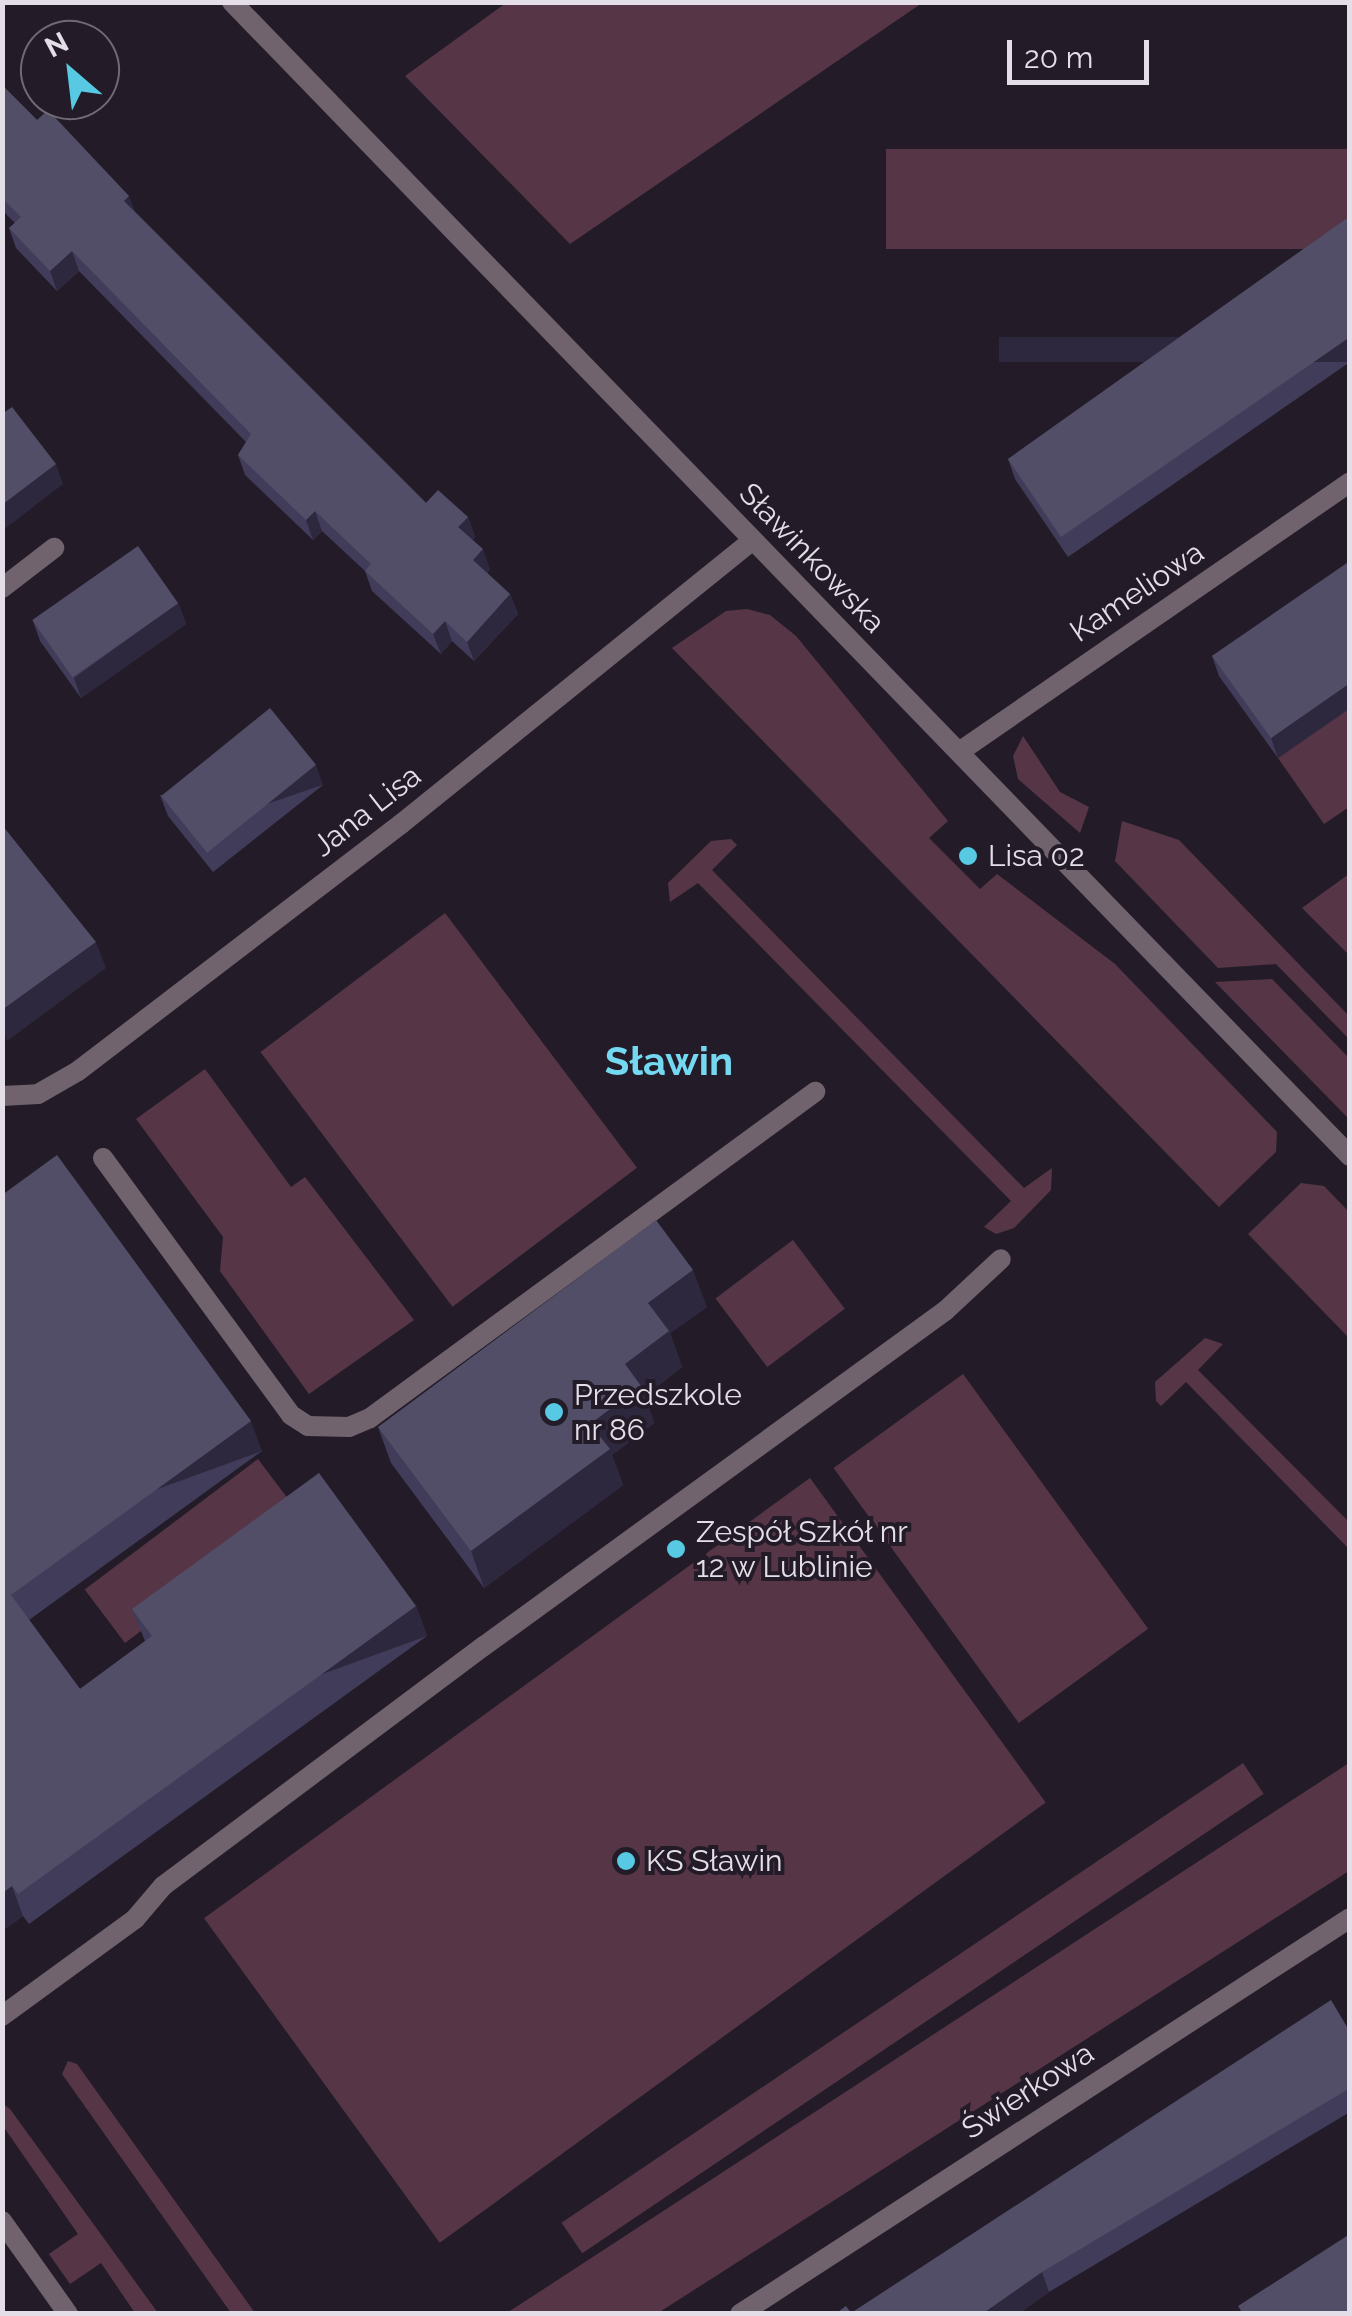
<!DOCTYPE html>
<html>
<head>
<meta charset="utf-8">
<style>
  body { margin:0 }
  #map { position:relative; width:1352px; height:2316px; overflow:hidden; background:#231c28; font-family:Raleway,sans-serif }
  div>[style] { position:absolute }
  .green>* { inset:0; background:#563646; transform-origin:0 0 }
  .service>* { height:20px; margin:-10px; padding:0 10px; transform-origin:10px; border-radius:10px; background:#70636e }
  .pedestrian>* { height:20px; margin:-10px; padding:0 10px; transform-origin:10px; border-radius:10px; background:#70636e }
  .minor>* { height:20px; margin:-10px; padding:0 10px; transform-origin:10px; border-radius:10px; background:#70636e }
  .tertiary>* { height:20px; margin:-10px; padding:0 10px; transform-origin:10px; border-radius:10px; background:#70636e }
  .wall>* { inset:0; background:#413c59 }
  .shaded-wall>* { inset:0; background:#2e283f; transform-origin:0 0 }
  .building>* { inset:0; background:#534e68; transform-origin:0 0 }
  .dots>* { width:28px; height:28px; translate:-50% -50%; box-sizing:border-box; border:5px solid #231c28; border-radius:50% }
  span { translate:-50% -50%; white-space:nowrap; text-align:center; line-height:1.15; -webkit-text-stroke:8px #231c28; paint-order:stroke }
  .street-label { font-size:30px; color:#e3dee7 }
  .poi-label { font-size:30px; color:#e3dee7 }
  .left { translate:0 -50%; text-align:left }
  .district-label { font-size:40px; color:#73d8f0; font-weight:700 }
  .frame { position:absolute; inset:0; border:5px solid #e3dee7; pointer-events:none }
  .north { position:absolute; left:20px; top:20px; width:100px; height:100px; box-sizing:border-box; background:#231c28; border:2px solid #706a74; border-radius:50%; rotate:332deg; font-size:28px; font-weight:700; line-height:40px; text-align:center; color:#e3dee7 }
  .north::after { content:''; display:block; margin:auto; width:35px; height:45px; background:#58c9e3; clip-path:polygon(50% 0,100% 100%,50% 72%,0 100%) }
  .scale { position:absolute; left:1007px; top:40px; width:142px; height:45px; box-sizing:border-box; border:5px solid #e3dee7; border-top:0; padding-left:12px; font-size:30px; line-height:35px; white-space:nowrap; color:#e3dee7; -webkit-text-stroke:8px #231c28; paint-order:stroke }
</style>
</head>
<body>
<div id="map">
  <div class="green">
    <i style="clip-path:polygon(506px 3px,506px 2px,922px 3px,570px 244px,405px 76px)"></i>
    <i style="left:1349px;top:149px;width:100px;height:463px;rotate:90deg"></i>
    <i style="clip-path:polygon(747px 609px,770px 615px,796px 636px,948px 821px,929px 838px,980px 889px,997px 874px,1115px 964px,1277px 1132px,1276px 1152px,1219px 1207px,672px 648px,726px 611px)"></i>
    <i style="clip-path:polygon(1349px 709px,1349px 807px,1324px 824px,1278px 758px)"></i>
    <i style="clip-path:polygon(1023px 736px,1060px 792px,1089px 807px,1080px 833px,1018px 779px,1013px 756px)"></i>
    <i style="clip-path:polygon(1122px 821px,1179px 840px,1349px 1016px,1349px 1039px,1276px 964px,1218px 968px,1115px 861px)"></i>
    <i style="clip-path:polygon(731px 839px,737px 845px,712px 870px,1024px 1188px,1052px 1168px,1051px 1190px,1014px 1228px,996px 1234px,984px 1227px,1011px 1201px,698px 883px,670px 902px,668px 883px,711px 841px)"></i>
    <i style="clip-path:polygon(1349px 874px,1349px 955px,1302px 908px)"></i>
    <i style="left:445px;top:913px;width:319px;height:231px;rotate:53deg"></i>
    <i style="clip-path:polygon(1272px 979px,1349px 1058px,1349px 1119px,1215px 982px)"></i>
    <i style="clip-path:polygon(205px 1069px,291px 1187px,305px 1177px,414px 1320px,309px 1394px,220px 1271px,223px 1237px,136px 1119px)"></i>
    <i style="clip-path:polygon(1301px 1183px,1324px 1186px,1349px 1212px,1349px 1338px,1248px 1234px)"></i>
    <i style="left:793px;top:1240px;width:86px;height:97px;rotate:53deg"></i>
    <i style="clip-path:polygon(1205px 1338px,1223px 1344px,1198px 1370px,1349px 1522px,1349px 1549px,1186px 1382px,1161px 1406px,1156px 1401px,1155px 1382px)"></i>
    <i style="left:963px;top:1374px;width:315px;height:160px;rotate:54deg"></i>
    <i style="left:258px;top:1459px;width:67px;height:217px;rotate:53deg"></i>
    <i style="left:810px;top:1478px;width:401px;height:749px;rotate:54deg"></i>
    <i style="left:1243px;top:1763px;width:37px;height:822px;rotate:56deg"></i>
    <i style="clip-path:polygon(1349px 1763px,1349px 1871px,658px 2313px,507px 2313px)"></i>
    <i style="clip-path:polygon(68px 2061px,77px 2064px,255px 2313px,231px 2313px,62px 2074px)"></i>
    <i style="clip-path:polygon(2px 2103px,10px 2109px,158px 2313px,135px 2313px,101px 2263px,70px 2284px,49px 2254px,78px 2234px,3px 2126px)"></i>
  </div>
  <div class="service">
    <i style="left:2px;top:588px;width:66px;rotate:-37.6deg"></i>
    <i style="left:103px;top:1158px;width:318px;rotate:53.8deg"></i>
    <i style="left:291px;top:1415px;width:20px;rotate:33deg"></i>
    <i style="left:308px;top:1426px;width:41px;rotate:1.4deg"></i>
    <i style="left:349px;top:1427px;width:23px;rotate:-23deg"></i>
    <i style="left:370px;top:1418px;width:552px;rotate:-36.23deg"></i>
    <i style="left:484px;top:1646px;width:570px;rotate:-36.01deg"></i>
    <i style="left:945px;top:1311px;width:76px;rotate:-42.9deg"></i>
    <i style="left:2px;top:2221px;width:114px;rotate:54.6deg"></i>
  </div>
  <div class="pedestrian">
    <i style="left:2px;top:2016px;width:165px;rotate:-36.1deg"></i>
    <i style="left:135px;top:1919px;width:43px;rotate:-49.7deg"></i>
    <i style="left:163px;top:1886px;width:401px;rotate:-36.8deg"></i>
  </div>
  <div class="minor">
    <i style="left:959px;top:752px;width:475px;rotate:-34.6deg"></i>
    <i style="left:2px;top:1096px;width:36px;rotate:-3deg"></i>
    <i style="left:38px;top:1094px;width:46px;rotate:-29.9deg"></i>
    <i style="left:78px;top:1071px;width:407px;rotate:-37.4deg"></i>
    <i style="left:401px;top:824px;width:451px;rotate:-38.9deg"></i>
    <i style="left:740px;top:2314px;width:727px;rotate:-32.99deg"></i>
  </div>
  <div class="tertiary">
    <i style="left:232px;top:2px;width:1607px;rotate:45.91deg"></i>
  </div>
  <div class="wall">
    <i style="clip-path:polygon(2px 85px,37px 120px,135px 212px,426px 503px,468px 517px,475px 537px,472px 540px,490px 569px,487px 573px,510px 594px,518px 614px,474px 661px,452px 641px,441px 654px,372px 591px,365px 571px,322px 531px,313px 540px,245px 475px,238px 455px,246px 442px,79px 271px,57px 291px,16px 248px,9px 228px,15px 223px,2px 210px)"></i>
    <i style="clip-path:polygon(1350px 216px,1350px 362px,1068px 557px,1015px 479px,1008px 459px)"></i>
    <i style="clip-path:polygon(1350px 561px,1350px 708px,1278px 758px,1219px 676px,1212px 656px)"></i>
    <i style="clip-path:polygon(178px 603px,186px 624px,81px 698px,40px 641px,33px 621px)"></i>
    <i style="clip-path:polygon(323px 785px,213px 872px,168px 816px,160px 795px)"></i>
    <i style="clip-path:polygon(2px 1195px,262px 1451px,29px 1620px,80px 1689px,145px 1641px,132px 1609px,416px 1606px,427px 1636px,29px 1924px,23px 1916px,2px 1931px)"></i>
    <i style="clip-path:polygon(707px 1307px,670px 1333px,682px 1367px,645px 1396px,654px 1423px,612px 1455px,623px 1485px,484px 1588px,391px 1463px,378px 1427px)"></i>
    <i style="clip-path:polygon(1350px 2032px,1350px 2112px,1049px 2292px,1018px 2314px,835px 2314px,851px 2313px)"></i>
  </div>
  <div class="shaded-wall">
    <i style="clip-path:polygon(129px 196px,137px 216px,124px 201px)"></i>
    <i style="clip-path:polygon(72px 251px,79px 271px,57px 291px,50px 271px)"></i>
    <i style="left:1350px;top:337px;width:25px;height:351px;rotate:90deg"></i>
    <i style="clip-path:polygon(56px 464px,63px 484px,2px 531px,2px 505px)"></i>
    <i style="clip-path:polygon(315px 511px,322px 531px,313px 540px,306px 520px)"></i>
    <i style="clip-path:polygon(468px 517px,475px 537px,466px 547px,458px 527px)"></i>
    <i style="clip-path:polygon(483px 549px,490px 569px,480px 580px,473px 560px)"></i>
    <i style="clip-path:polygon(510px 594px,518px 614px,474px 661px,467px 642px)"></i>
    <i style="clip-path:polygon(178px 603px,186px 624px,81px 698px,74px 678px)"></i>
    <i style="clip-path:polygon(445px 621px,452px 641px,441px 654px,433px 634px)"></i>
    <i style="clip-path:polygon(1350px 683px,1350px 708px,1278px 758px,1271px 738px)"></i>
    <i style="left:316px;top:765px;width:21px;height:140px;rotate:71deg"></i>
    <i style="clip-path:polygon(96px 942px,106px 968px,7px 1041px,2px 1029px,2px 1010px)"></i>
    <i style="clip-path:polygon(693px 1270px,707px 1307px,670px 1333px,682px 1367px,645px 1396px,654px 1423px,612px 1455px,623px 1485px,484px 1588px,471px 1551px,625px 1364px,648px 1303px)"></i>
    <i style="left:251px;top:1421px;width:32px;height:296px;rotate:70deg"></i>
    <i style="left:416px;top:1606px;width:32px;height:491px;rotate:70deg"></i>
    <i style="clip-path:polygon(12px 1886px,23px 1916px,2px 1931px,2px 1893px)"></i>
    <i style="clip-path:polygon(1042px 2272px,1049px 2292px,1018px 2314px,982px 2314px)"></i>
  </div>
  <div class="building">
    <i style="clip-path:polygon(2px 85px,37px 120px,48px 110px,129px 196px,124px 201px,426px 503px,438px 490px,468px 517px,458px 527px,483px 549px,473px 560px,510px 594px,467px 642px,445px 621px,433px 634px,365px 571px,371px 564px,315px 511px,306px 520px,238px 455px,251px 434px,72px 251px,50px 271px,9px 228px,21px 217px,2px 198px)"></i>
    <i style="clip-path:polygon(1350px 216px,1350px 337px,1061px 537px,1008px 459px)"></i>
    <i style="clip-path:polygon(12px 407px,56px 464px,2px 505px,2px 414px)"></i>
    <i style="left:138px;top:546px;width:70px;height:129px;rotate:55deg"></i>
    <i style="clip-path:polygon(1350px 561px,1350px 683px,1271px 738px,1212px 656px)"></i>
    <i style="left:270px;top:708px;width:73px;height:140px;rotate:51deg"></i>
    <i style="clip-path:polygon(2px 825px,96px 942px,2px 1010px)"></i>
    <i style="clip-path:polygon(57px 1155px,251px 1421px,11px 1595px,80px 1689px,152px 1636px,132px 1609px,319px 1473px,416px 1606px,18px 1894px,12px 1886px,2px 1893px,2px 1195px)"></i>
    <i style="clip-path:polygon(656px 1220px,693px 1270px,648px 1303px,669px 1331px,625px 1364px,641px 1386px,590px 1424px,610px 1449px,471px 1551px,378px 1427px)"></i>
    <i style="clip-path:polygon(1331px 2000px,1350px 2032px,1350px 2088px,1042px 2272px,982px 2314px,835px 2314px,846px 2306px,851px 2313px)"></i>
    <i style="clip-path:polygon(1350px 2234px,1350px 2314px,1243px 2314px,1238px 2306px)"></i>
  </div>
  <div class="dots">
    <i style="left:968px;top:856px;background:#58c9e3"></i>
    <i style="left:554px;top:1412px;background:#58c9e3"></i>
    <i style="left:676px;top:1549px;background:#58c9e3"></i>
    <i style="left:626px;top:1861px;background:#58c9e3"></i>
  </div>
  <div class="street-label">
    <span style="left:812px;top:558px;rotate:46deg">Sławinkowska</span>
    <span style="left:1137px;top:592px;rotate:-34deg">Kameliowa</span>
    <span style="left:367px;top:811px;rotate:-38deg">Jana Lisa</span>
    <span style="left:1028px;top:2091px;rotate:-33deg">Świerkowa</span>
  </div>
  <div class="poi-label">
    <span class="left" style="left:988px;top:856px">Lisa 02</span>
    <span class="left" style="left:574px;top:1412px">Przedszkole<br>nr 86</span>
    <span class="left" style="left:696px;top:1549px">Zespół Szkół nr<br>12 w Lublinie</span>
    <span class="left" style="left:646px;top:1861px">KS Sławin</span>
  </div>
  <div class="district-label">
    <span style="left:669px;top:1061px">Sławin</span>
  </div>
  <div class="frame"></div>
  <div class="north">N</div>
  <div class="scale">20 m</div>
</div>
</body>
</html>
